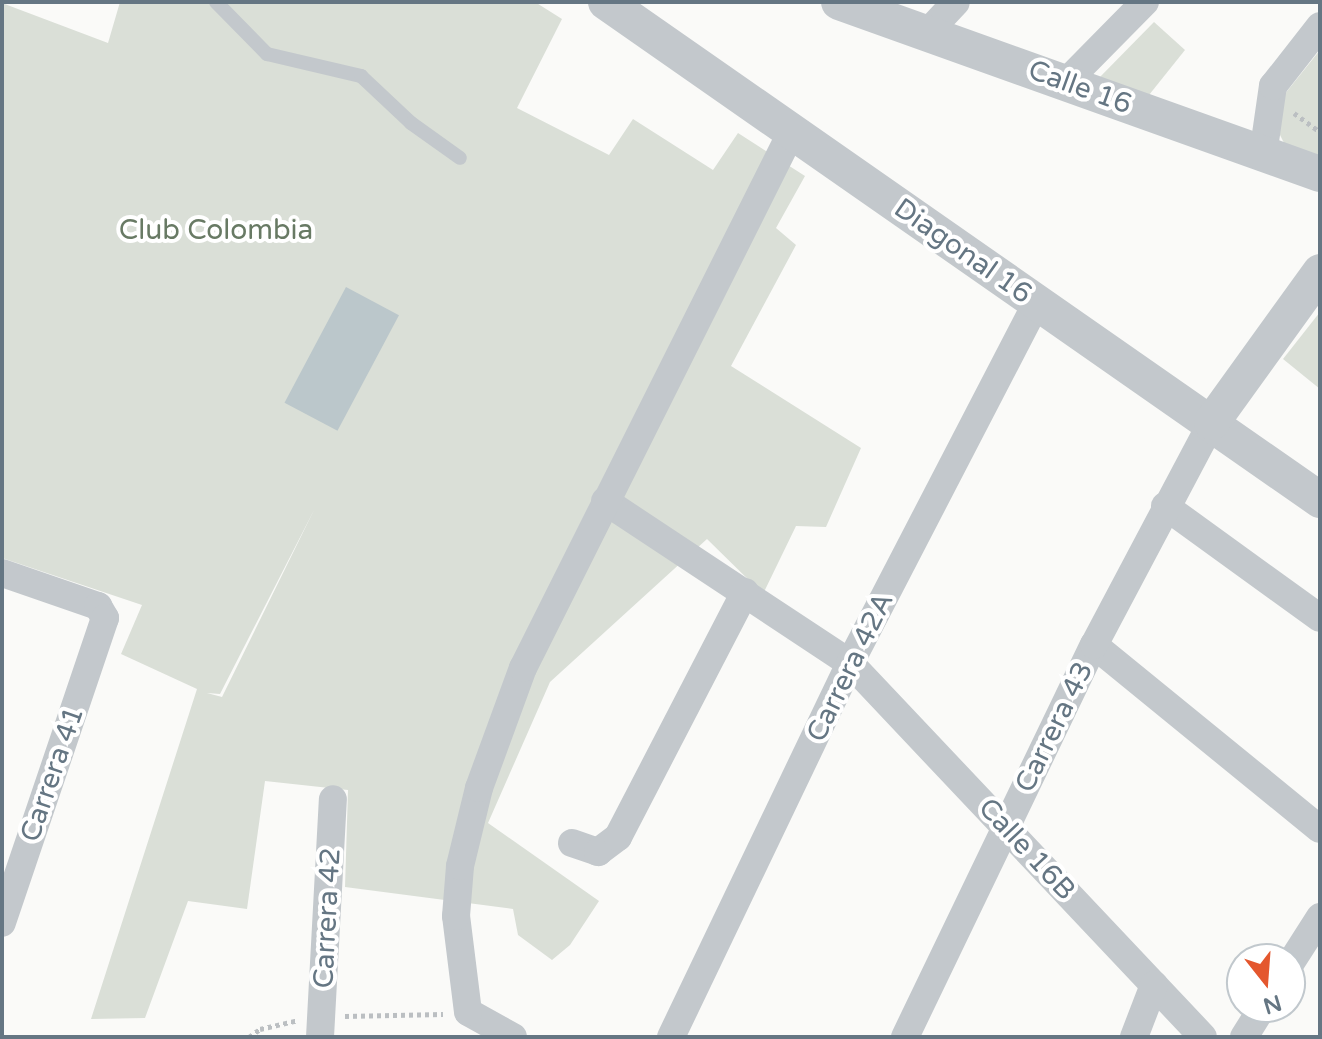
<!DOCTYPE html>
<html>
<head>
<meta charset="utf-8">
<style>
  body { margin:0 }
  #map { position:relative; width:1322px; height:1039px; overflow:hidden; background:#fafaf8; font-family:"Varela Round",sans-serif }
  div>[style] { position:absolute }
  .green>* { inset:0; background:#dadfd7 }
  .water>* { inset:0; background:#bbc7cb; transform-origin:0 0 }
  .path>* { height:5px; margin-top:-2.5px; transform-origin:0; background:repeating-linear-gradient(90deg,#bbbfc2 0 4px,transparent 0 8px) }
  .service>* { height:14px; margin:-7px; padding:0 7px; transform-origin:7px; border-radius:7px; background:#c3c8cc }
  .minor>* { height:28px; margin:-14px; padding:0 14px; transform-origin:14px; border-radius:14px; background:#c3c8cc }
  .tertiary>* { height:36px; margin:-18px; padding:0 18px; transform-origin:18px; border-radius:18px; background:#c3c8cc }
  span { translate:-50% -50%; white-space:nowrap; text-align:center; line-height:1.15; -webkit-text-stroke:8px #fff; paint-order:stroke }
  .street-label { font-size:28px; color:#657683 }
  .park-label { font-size:28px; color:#687a64 }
  .frame { position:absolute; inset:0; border:4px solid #657683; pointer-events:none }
  .north { position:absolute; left:1226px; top:943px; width:80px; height:80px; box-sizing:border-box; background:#fff; border:2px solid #c1c8cd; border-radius:50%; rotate:163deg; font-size:22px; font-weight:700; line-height:32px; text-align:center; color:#657683 }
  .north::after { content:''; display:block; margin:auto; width:28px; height:36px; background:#e4572e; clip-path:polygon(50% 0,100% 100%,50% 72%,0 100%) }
</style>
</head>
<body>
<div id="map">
  <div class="green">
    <i style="clip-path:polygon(evenodd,120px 2px,535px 2px,562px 19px,517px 108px,609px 155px,633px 119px,713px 170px,738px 133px,805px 176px,776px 228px,796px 245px,731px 366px,861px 448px,826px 527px,796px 526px,763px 594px,707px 539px,550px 682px,488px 823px,599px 901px,570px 945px,552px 960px,518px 935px,513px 909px,345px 887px,348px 790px,265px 781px,247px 909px,188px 901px,145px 1018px,91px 1019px,197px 689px,121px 654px,142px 605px,2px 558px,2px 3px,108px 43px,120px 2px,314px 510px,222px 697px,207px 693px,220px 694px,314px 510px)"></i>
    <i style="clip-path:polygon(1154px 22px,1185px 50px,1149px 95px,1098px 79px)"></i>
    <i style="clip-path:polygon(1320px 50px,1320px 162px,1285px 145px,1275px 125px,1276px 105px)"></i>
    <i style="clip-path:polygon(1320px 312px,1320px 389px,1283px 359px)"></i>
  </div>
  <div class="water">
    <i style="left:346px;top:287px;width:60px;height:131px;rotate:28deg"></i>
  </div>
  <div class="path">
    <i style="left:1294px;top:113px;width:32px;rotate:36deg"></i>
    <i style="left:345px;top:1016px;width:98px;rotate:-1.2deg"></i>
    <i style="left:249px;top:1037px;width:14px;rotate:-36deg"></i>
    <i style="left:260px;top:1029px;width:37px;rotate:-13deg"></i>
  </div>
  <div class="service">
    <i style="left:216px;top:2px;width:73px;rotate:45.6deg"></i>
    <i style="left:267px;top:54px;width:97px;rotate:13.2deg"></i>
    <i style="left:361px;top:76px;width:69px;rotate:43.2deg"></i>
    <i style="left:411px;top:123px;width:60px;rotate:35.5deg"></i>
  </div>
  <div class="minor">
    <i style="left:927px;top:33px;width:42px;rotate:-46.9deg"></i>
    <i style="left:1067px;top:81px;width:111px;rotate:-45.4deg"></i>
    <i style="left:1263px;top:155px;width:70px;rotate:-81.8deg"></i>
    <i style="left:1273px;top:86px;width:76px;rotate:-51.9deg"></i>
    <i style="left:605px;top:501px;width:294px;rotate:33.5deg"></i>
    <i style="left:850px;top:663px;width:514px;rotate:46.65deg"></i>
    <i style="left:1165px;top:506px;width:191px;rotate:35.9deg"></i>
    <i style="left:2px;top:573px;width:102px;rotate:19deg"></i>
    <i style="left:98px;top:606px;width:14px;rotate:60deg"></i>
    <i style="left:105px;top:618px;width:322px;rotate:108.7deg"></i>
    <i style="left:1094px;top:645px;width:291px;rotate:39.2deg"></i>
    <i style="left:572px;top:843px;width:28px;rotate:19deg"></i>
    <i style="left:598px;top:852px;width:25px;rotate:-37deg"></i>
    <i style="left:618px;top:837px;width:276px;rotate:-62.6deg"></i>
    <i style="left:1290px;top:964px;width:56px;rotate:-57.4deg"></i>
    <i style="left:320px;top:1037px;width:238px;rotate:-86.9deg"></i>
    <i style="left:513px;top:1037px;width:51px;rotate:-150.9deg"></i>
    <i style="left:468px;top:1012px;width:97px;rotate:-97.1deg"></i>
    <i style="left:456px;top:916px;width:50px;rotate:-85.4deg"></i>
    <i style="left:460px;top:866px;width:80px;rotate:-76.3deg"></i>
    <i style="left:479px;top:788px;width:128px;rotate:-69.9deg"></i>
    <i style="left:523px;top:668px;width:598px;rotate:-63.39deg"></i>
    <i style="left:671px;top:1037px;width:415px;rotate:-64.4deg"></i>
    <i style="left:850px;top:663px;width:407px;rotate:-62.6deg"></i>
    <i style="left:905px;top:1037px;width:435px;rotate:-64.3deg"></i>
    <i style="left:1094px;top:645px;width:252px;rotate:-62.1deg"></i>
    <i style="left:1134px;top:1037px;width:56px;rotate:-69deg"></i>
    <i style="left:1244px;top:1037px;width:36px;rotate:-58deg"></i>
  </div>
  <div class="tertiary">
    <i style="left:606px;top:2px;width:871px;rotate:34.89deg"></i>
    <i style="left:839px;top:2px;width:511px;rotate:19.68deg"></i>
    <i style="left:1212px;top:422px;width:185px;rotate:-54.2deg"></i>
  </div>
  <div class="street-label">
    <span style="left:1080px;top:87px;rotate:20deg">Calle 16</span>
    <span style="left:963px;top:251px;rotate:35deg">Diagonal 16</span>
    <span style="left:850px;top:667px;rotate:-64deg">Carrera 42A</span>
    <span style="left:1054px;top:727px;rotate:-64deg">Carrera 43</span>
    <span style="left:52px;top:774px;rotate:-71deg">Carrera 41</span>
    <span style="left:1027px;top:849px;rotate:47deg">Calle 16B</span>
    <span style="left:327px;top:918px;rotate:-87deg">Carrera 42</span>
  </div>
  <div class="park-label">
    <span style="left:216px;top:230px">Club Colombia</span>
  </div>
  <div class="frame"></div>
  <div class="north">N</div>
</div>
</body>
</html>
